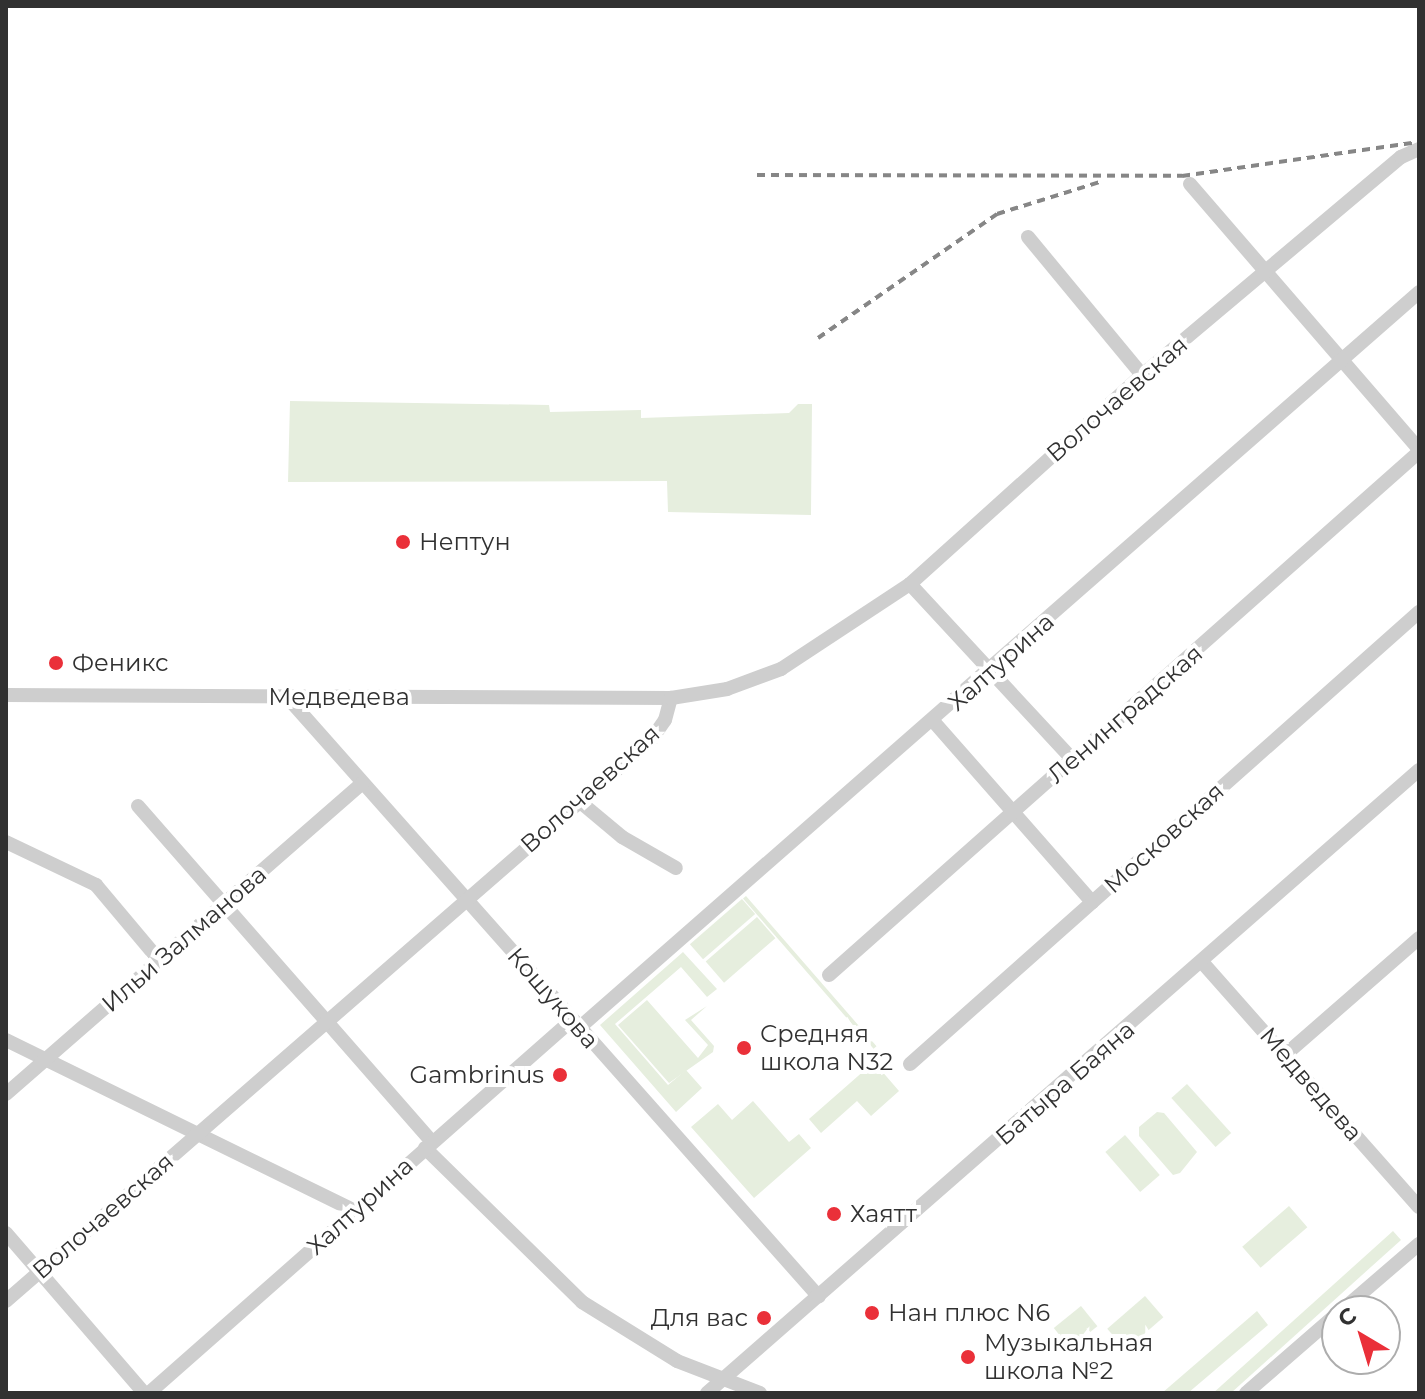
<!DOCTYPE html>
<html>
<head>
<meta charset="utf-8">
<style>
  body { margin:0 }
  #map { position:relative; width:1425px; height:1399px; overflow:hidden; background:#fff; font-family:Montserrat,sans-serif }
  div>[style] { position:absolute }
  .green>* { inset:0; background:#e6eede; transform-origin:0 0 }
  .minor>* { height:14px; margin:-7px; padding:0 7px; transform-origin:7px; border-radius:7px; background:#cecece }
  .rail>* { height:4px; margin-top:-2px; transform-origin:0; background:repeating-linear-gradient(90deg,#868686 0 8px,transparent 0 14px) }
  .dots>* { width:22px; height:22px; translate:-50% -50%; box-sizing:border-box; border:4px solid #fff; border-radius:50% }
  span { translate:-50% -50%; white-space:nowrap; text-align:center; line-height:1.15; -webkit-text-stroke:8px #fff; paint-order:stroke }
  .street-label { font-size:24px; color:#313131 }
  .poi-label { font-size:24px; color:#313131 }
  .left { translate:0 -50%; text-align:left }
  .right { translate:-100% -50%; text-align:right }
  .frame { position:absolute; inset:0; border:8px solid #313131; pointer-events:none }
  .north { position:absolute; left:1321px; top:1295px; width:80px; height:80px; box-sizing:border-box; background:#fff; border:2px solid #adadad; border-radius:50%; rotate:322deg; font-size:22px; font-weight:700; line-height:32px; text-align:center; color:#313131 }
  .north::after { content:''; display:block; margin:auto; width:28px; height:36px; background:#ea3039; clip-path:polygon(50% 0,100% 100%,50% 72%,0 100%) }
</style>
</head>
<body>
<div id="map">
  <div class="green">
    <i style="clip-path:polygon(290px 401px,549px 405px,550px 412px,641px 410px,641px 418px,789px 413px,798px 404px,812px 404px,811px 515px,668px 512px,667px 481px,288px 482px)"></i>
    <i style="left:746px;top:896px;width:199px;height:4px;rotate:49deg"></i>
    <i style="left:742px;top:899px;width:20px;height:69px;rotate:49deg"></i>
    <i style="left:757px;top:917px;width:28px;height:68px;rotate:49deg"></i>
    <i style="clip-path:polygon(683px 952px,717px 989px,707px 997px,681px 967px,615px 1024px,668px 1085px,686px 1070px,702px 1088px,676px 1112px,600px 1025px)"></i>
    <i style="clip-path:polygon(647px 1000px,698px 1058px,708px 1045px,685px 1020px,707px 1006px,691px 1020px,714px 1046px,713px 1052px,669px 1083px,618px 1025px)"></i>
    <i style="clip-path:polygon(874px 1062px,899px 1091px,871px 1116px,857px 1101px,821px 1133px,809px 1119px)"></i>
    <i style="left:1187px;top:1084px;width:66px;height:21px;rotate:48deg"></i>
    <i style="clip-path:polygon(753px 1101px,789px 1142px,799px 1134px,811px 1148px,754px 1198px,691px 1127px,718px 1104px,732px 1120px)"></i>
    <i style="clip-path:polygon(1157px 1112px,1164px 1113px,1197px 1152px,1180px 1173px,1173px 1175px,1139px 1136px,1139px 1127px)"></i>
    <i style="left:1125px;top:1135px;width:53px;height:26px;rotate:49deg"></i>
    <i style="left:1289px;top:1206px;width:28px;height:62px;rotate:49deg"></i>
    <i style="left:1393px;top:1231px;width:12px;height:248px;rotate:48deg"></i>
    <i style="left:1145px;top:1296px;width:28px;height:50px;rotate:49deg"></i>
    <i style="left:1081px;top:1306px;width:26px;height:35px;rotate:51deg"></i>
    <i style="clip-path:polygon(1257px 1311px,1268px 1325px,1188px 1393px,1162px 1393px)"></i>
  </div>
  <div class="minor">
    <i style="left:1190px;top:184px;width:350px;rotate:49.2deg"></i>
    <i style="left:1028px;top:237px;width:179px;rotate:50.4deg"></i>
    <i style="left:910px;top:584px;width:240px;rotate:47.2deg"></i>
    <i style="left:6px;top:695px;width:665px;rotate:0.26deg"></i>
    <i style="left:288px;top:698px;width:800px;rotate:48.44deg"></i>
    <i style="left:934px;top:722px;width:240px;rotate:48.7deg"></i>
    <i style="left:579px;top:801px;width:56px;rotate:39.9deg"></i>
    <i style="left:622px;top:837px;width:62px;rotate:29.9deg"></i>
    <i style="left:138px;top:806px;width:446px;rotate:48.8deg"></i>
    <i style="left:6px;top:842px;width:100px;rotate:25.5deg"></i>
    <i style="left:96px;top:885px;width:98px;rotate:50deg"></i>
    <i style="left:1202px;top:962px;width:327px;rotate:48.5deg"></i>
    <i style="left:829px;top:975px;width:788px;rotate:-41.56deg"></i>
    <i style="left:579px;top:1028px;width:1117px;rotate:-41.22deg"></i>
    <i style="left:6px;top:1040px;width:389px;rotate:26.1deg"></i>
    <i style="left:1285px;top:1055px;width:178px;rotate:-41.1deg"></i>
    <i style="left:910px;top:1064px;width:681px;rotate:-41.61deg"></i>
    <i style="left:6px;top:1094px;width:473px;rotate:-41.1deg"></i>
    <i style="left:425px;top:1148px;width:220px;rotate:44.4deg"></i>
    <i style="left:582px;top:1302px;width:112px;rotate:31.8deg"></i>
    <i style="left:677px;top:1361px;width:89px;rotate:21.1deg"></i>
    <i style="left:6px;top:1233px;width:211px;rotate:49.2deg"></i>
    <i style="left:6px;top:1301px;width:855px;rotate:-41.02deg"></i>
    <i style="left:651px;top:740px;width:24px;rotate:-55deg"></i>
    <i style="left:665px;top:720px;width:23px;rotate:-75deg"></i>
    <i style="left:671px;top:698px;width:57px;rotate:-9.1deg"></i>
    <i style="left:727px;top:689px;width:58px;rotate:-20.3deg"></i>
    <i style="left:781px;top:669px;width:154px;rotate:-33.4deg"></i>
    <i style="left:910px;top:584px;width:312px;rotate:-42deg"></i>
    <i style="left:1142px;top:375px;width:339px;rotate:-40.1deg"></i>
    <i style="left:1401px;top:157px;width:20px;rotate:-24deg"></i>
    <i style="left:1341px;top:1311px;width:103px;rotate:-40.7deg"></i>
    <i style="left:149px;top:1393px;width:564px;rotate:-41.41deg"></i>
    <i style="left:707px;top:1393px;width:946px;rotate:-41.19deg"></i>
    <i style="left:1246px;top:1393px;width:121px;rotate:-41deg"></i>
  </div>
  <div class="rail">
    <i style="left:757px;top:175px;width:425px;rotate:0.1deg"></i>
    <i style="left:1182px;top:176px;width:239px;rotate:-8.2deg"></i>
    <i style="left:818px;top:338px;width:218px;rotate:-34.7deg"></i>
    <i style="left:997px;top:214px;width:108px;rotate:-17.3deg"></i>
  </div>
  <div class="dots">
    <i style="left:403px;top:542px;background:#ea3039"></i>
    <i style="left:56px;top:663px;background:#ea3039"></i>
    <i style="left:744px;top:1048px;background:#ea3039"></i>
    <i style="left:560px;top:1075px;background:#ea3039"></i>
    <i style="left:834px;top:1214px;background:#ea3039"></i>
    <i style="left:872px;top:1313px;background:#ea3039"></i>
    <i style="left:764px;top:1318px;background:#ea3039"></i>
    <i style="left:968px;top:1357px;background:#ea3039"></i>
  </div>
  <div class="street-label">
    <span style="left:1117px;top:399px;rotate:-41deg">Волочаевская</span>
    <span style="left:1001px;top:662px;rotate:-42deg">Халтурина</span>
    <span style="left:339px;top:697px">Медведева</span>
    <span style="left:1125px;top:714px;rotate:-41deg">Ленинградская</span>
    <span style="left:590px;top:789px;rotate:-42deg">Волочаевская</span>
    <span style="left:1164px;top:838px;rotate:-42deg">Московская</span>
    <span style="left:184px;top:939px;rotate:-41deg">Ильи Залманова</span>
    <span style="left:553px;top:998px;rotate:49deg">Кошукова</span>
    <span style="left:1065px;top:1083px;rotate:-41deg">Батыра Баяна</span>
    <span style="left:1311px;top:1084px;rotate:49deg">Медведева</span>
    <span style="left:360px;top:1206px;rotate:-42deg">Халтурина</span>
    <span style="left:103px;top:1216px;rotate:-41deg">Волочаевская</span>
  </div>
  <div class="poi-label">
    <span class="left" style="left:419px;top:542px">Нептун</span>
    <span class="left" style="left:72px;top:663px">Феникс</span>
    <span class="left" style="left:760px;top:1048px">Средняя<br>школа N32</span>
    <span class="right" style="left:544px;top:1075px">Gambrinus</span>
    <span class="left" style="left:850px;top:1214px">Хаятт</span>
    <span class="left" style="left:888px;top:1313px">Нан плюс N6</span>
    <span class="right" style="left:748px;top:1318px">Для вас</span>
    <span class="left" style="left:984px;top:1357px">Музыкальная<br>школа №2</span>
  </div>
  <div class="frame"></div>
  <div class="north">С</div>
</div>
</body>
</html>
